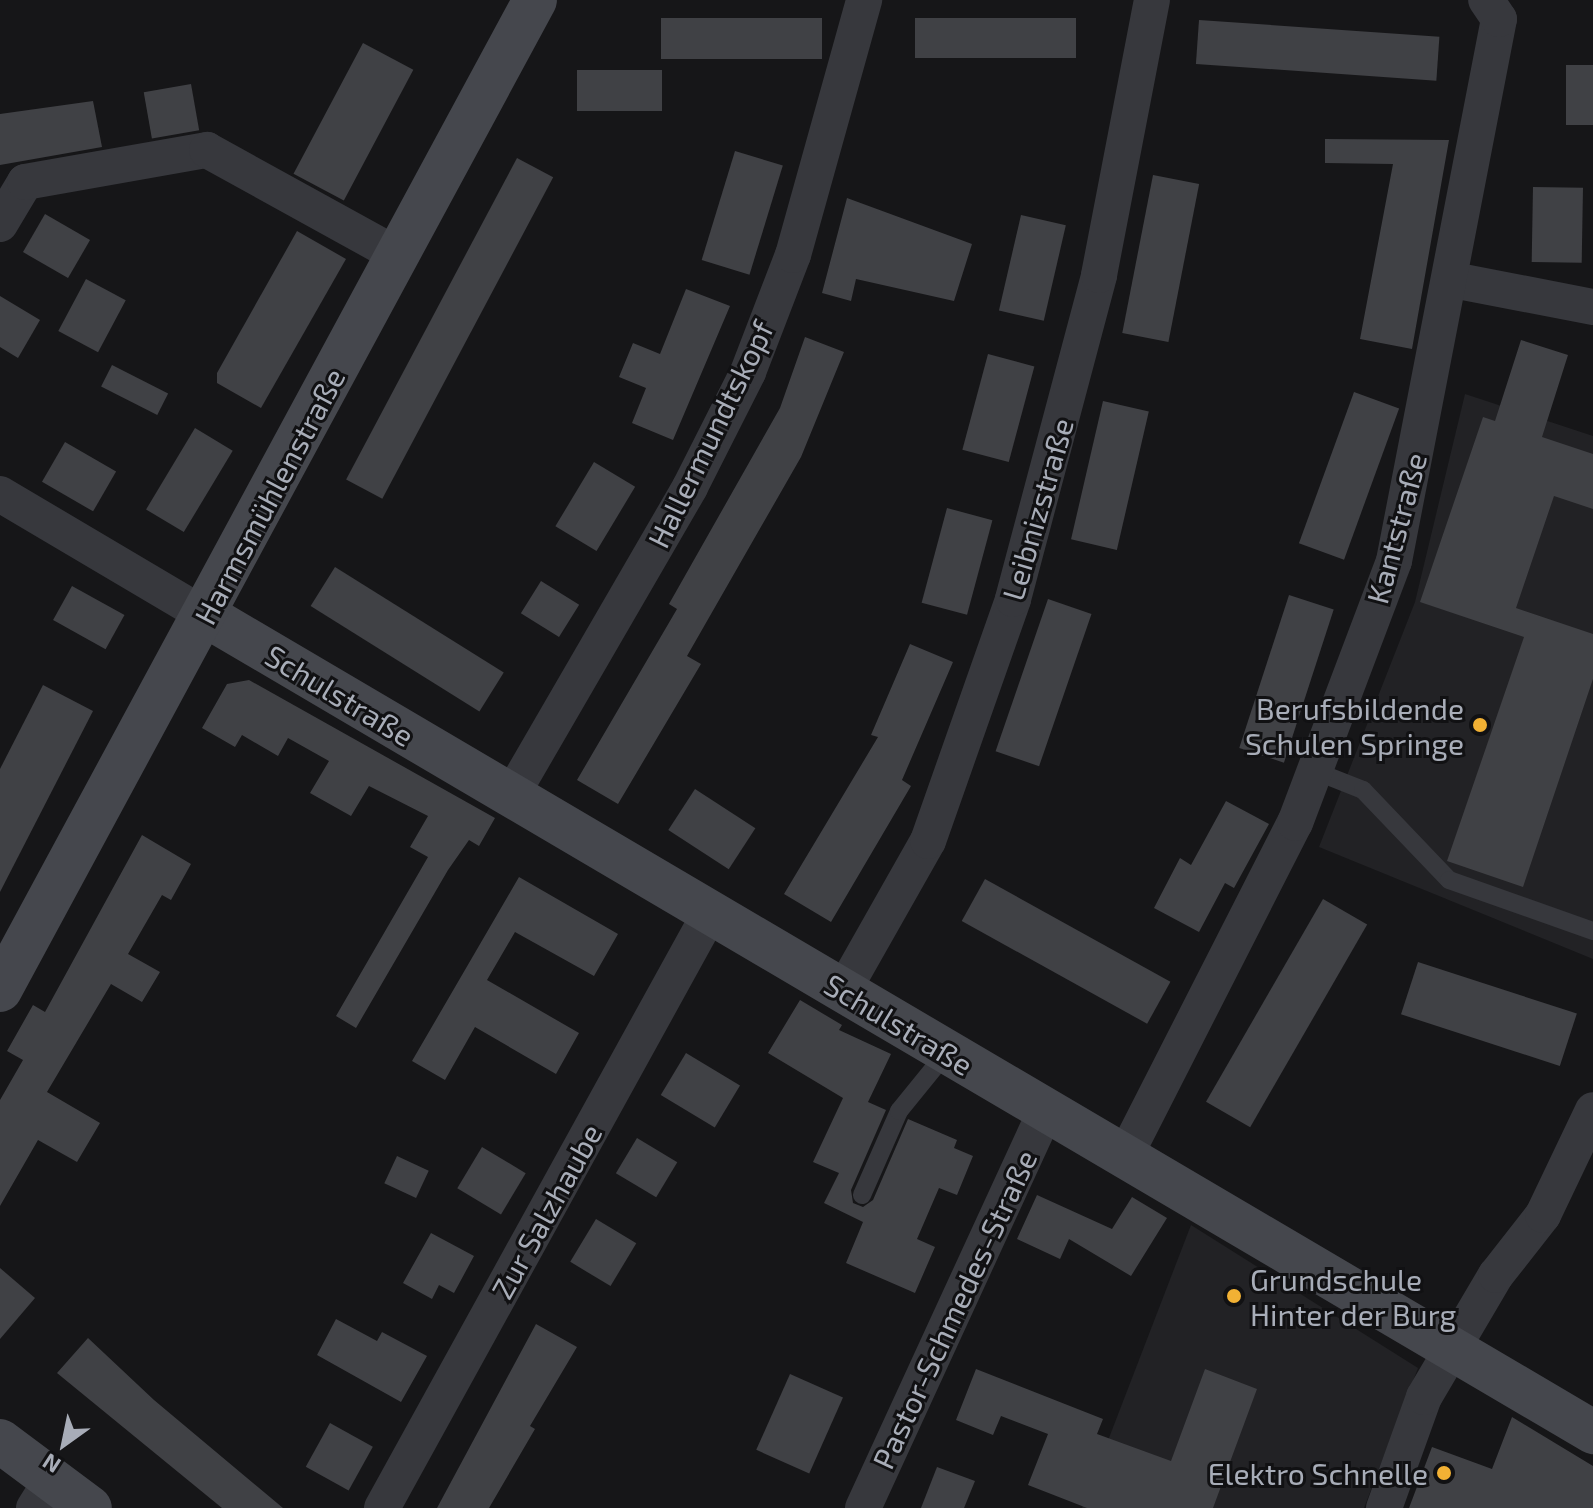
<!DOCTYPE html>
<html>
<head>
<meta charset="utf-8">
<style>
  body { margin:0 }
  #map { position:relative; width:1593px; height:1508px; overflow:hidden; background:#161618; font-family:"Exo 2",sans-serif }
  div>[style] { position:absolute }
  .built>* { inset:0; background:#222225 }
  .building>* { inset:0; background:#404145; transform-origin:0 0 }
  .lane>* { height:18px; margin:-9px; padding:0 9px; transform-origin:9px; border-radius:9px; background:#37383d }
  .street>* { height:36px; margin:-18px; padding:0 18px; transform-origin:18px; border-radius:18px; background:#37383d }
  .secondary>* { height:44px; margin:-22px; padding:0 22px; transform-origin:22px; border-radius:22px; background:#45474d }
  .dots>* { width:22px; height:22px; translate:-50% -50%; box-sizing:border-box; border:4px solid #111113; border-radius:50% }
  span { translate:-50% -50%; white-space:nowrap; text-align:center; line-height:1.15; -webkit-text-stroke:6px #111113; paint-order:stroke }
  .street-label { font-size:30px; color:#a8adb8 }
  .poi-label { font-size:30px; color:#a8adb8 }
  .right { translate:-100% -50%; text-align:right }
  .left { translate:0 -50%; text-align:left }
  .north { position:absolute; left:24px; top:1404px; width:80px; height:80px; -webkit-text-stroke:6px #111113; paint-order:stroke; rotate:213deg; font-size:22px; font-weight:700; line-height:32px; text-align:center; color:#a8adb8 }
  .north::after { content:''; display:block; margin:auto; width:28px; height:36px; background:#a8adb8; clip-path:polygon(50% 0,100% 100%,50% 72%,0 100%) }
</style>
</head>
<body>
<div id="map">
  <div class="built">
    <i style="clip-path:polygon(1465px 394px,1593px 436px,1593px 959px,1319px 847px,1415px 602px)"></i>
    <i style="clip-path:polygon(1191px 1225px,1418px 1368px,1364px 1508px,1082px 1508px)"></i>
  </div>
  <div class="building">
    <i style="left:661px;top:18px;width:161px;height:41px"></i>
    <i style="left:915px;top:18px;width:161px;height:40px"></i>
    <i style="left:1199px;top:20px;width:241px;height:44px;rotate:4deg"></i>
    <i style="left:363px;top:43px;width:57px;height:148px;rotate:28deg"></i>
    <i style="left:1593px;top:65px;width:60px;height:27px;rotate:90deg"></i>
    <i style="left:577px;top:70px;width:85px;height:41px"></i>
    <i style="left:191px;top:84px;width:47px;height:48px;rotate:80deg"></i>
    <i style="clip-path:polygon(93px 101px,102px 147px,0 165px,0 114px)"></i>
    <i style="clip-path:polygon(1325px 139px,1449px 140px,1412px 349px,1360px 339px,1393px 164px,1325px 163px)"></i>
    <i style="left:735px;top:151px;width:50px;height:114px;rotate:17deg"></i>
    <i style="left:517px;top:158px;width:41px;height:364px;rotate:28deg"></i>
    <i style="left:1153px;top:175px;width:47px;height:161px;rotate:11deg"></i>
    <i style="left:1533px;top:187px;width:50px;height:75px;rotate:1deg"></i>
    <i style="clip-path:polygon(847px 198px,972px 244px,954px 301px,856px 279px,851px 301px,822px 293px)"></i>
    <i style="left:45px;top:214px;width:52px;height:44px;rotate:30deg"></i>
    <i style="left:1021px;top:215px;width:46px;height:98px;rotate:13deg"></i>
    <i style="clip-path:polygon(297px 231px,346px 259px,261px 408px,217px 383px,217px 373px)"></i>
    <i style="left:86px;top:279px;width:45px;height:59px;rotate:28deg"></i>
    <i style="clip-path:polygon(686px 289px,730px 306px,673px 440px,632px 423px,646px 388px,619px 377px,633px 343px,660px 354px)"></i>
    <i style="clip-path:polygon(0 296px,40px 320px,18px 358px,0 347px)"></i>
    <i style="clip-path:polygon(805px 337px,844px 352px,801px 457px,687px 656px,701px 664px,618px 804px,577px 780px,677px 609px,669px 604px,780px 408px)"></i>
    <i style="clip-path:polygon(1521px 340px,1568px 355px,1542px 437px,1593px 454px,1593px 509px,1554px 496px,1516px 608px,1593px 634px,1593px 679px,1523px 887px,1447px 861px,1524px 637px,1420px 602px,1483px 417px,1495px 421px)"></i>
    <i style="left:988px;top:354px;width:48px;height:99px;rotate:15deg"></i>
    <i style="left:112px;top:365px;width:63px;height:24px;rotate:27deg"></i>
    <i style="left:1354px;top:392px;width:48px;height:161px;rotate:20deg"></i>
    <i style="left:1103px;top:401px;width:47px;height:142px;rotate:13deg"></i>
    <i style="left:195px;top:428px;width:44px;height:95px;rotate:31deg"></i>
    <i style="left:65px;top:442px;width:59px;height:46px;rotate:30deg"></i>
    <i style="left:594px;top:462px;width:48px;height:75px;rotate:31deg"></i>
    <i style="left:947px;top:508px;width:47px;height:98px;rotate:15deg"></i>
    <i style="left:335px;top:567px;width:199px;height:46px;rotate:32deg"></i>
    <i style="left:541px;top:581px;width:45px;height:38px;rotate:32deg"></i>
    <i style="left:72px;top:586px;width:60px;height:39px;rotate:29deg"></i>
    <i style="left:1289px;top:595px;width:47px;height:161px;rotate:18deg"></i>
    <i style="left:1048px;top:599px;width:46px;height:161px;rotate:19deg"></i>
    <i style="clip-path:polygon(910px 644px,953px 662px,902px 780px,911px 786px,831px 922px,784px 894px,878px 737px,871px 735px)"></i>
    <i style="clip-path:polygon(249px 680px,495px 818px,479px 846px,469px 840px,448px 870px,356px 1028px,336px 1016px,428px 857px,410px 847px,428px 816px,369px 786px,351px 816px,310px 793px,329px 761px,288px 738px,278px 756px,242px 735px,235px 747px,202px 728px,227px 684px)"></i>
    <i style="clip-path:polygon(43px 685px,93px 711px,0 892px,0 769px)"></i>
    <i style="left:695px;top:789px;width:72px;height:49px;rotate:33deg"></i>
    <i style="clip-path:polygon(1226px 801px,1269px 824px,1234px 888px,1225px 883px,1199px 932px,1154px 908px,1180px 858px,1191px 865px)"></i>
    <i style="clip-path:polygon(142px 835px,191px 864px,171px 900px,162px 895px,128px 954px,160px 972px,142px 1002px,111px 984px,47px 1092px,100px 1123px,77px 1162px,38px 1140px,0 1206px,0 1100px,23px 1060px,7px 1051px,33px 1005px,45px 1012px)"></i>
    <i style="clip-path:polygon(519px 877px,618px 934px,594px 976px,515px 932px,487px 980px,579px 1033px,556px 1074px,475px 1027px,445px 1080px,412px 1061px)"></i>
    <i style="left:985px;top:879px;width:212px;height:48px;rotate:29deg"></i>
    <i style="left:1323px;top:899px;width:51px;height:234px;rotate:30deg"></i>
    <i style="left:1418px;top:962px;width:167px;height:55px;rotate:18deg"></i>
    <i style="clip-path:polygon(800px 1000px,842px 1025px,839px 1030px,891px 1054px,868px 1102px,886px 1110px,851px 1190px,853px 1203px,863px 1207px,873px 1200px,908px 1119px,957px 1140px,954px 1148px,973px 1156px,957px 1195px,939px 1188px,917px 1239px,935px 1247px,915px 1293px,846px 1263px,863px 1222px,824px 1203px,839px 1173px,813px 1162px,843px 1098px,768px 1053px)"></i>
    <i style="left:686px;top:1053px;width:63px;height:49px;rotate:31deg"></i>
    <i style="left:637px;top:1138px;width:47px;height:41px;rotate:31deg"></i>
    <i style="left:482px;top:1147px;width:51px;height:48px;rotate:31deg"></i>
    <i style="left:397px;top:1156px;width:35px;height:30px;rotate:25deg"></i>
    <i style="clip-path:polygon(1037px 1195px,1112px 1229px,1132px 1197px,1167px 1218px,1131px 1276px,1069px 1239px,1060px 1259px,1017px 1239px)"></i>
    <i style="left:596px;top:1219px;width:47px;height:50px;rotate:31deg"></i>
    <i style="clip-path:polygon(431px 1233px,474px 1256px,454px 1293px,439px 1285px,432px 1299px,403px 1283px)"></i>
    <i style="clip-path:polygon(0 1268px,35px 1298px,0 1339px)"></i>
    <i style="clip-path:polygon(336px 1319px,377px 1341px,382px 1332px,427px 1356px,401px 1402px,317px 1355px)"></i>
    <i style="clip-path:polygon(536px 1324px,577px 1347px,530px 1426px,535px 1429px,489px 1508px,437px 1508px)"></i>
    <i style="clip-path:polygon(88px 1338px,154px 1400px,283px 1508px,222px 1508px,57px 1373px)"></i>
    <i style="clip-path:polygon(976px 1369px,1103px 1419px,1097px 1434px,1171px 1461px,1205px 1369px,1257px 1389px,1213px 1508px,1087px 1508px,1028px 1485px,1048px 1434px,1001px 1416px,993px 1435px,956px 1420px)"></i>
    <i style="left:790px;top:1374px;width:58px;height:83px;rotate:24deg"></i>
    <i style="clip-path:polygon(1512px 1417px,1593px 1466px,1593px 1508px,1409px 1508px,1432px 1447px,1492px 1469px)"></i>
    <i style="left:330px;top:1423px;width:49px;height:50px;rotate:29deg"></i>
    <i style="clip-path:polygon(937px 1467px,975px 1481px,964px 1508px,921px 1508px)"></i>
  </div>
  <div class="lane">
    <i style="left:1315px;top:771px;width:52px;rotate:21.6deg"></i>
    <i style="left:1363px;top:790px;width:124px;rotate:46.3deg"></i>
    <i style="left:1449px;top:880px;width:153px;rotate:19.5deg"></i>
    <i style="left:862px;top:1195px;width:92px;rotate:-66.2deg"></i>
    <i style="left:899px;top:1111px;width:76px;rotate:-50.9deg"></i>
  </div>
  <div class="street">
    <i style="left:0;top:224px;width:49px;rotate:-59.2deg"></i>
    <i style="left:25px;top:182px;width:185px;rotate:-10deg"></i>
    <i style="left:207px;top:150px;width:217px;rotate:28.9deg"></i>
    <i style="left:1453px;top:280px;width:143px;rotate:10.9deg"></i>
    <i style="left:0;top:494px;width:238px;rotate:30.6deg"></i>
    <i style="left:511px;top:796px;width:357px;rotate:-59.9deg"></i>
    <i style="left:690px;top:487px;width:129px;rotate:-63.2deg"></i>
    <i style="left:748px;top:372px;width:125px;rotate:-69deg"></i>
    <i style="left:793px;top:255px;width:265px;rotate:-74.4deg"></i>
    <i style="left:843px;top:991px;width:172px;rotate:-60.5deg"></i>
    <i style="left:928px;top:841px;width:256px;rotate:-70.6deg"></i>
    <i style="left:1013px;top:599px;width:335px;rotate:-75.1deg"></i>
    <i style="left:1099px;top:275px;width:280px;rotate:-79.1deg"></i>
    <i style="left:1125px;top:1156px;width:374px;rotate:-63deg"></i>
    <i style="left:1295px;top:823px;width:280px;rotate:-69.3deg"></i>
    <i style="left:1394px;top:561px;width:552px;rotate:-79.04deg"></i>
    <i style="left:1499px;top:19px;width:23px;rotate:-124deg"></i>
    <i style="left:34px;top:1508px;width:36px;rotate:-58deg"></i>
    <i style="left:382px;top:1508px;width:679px;rotate:-61.13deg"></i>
    <i style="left:863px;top:1508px;width:438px;rotate:-65.3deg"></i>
    <i style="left:1384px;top:1508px;width:118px;rotate:-70.2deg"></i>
    <i style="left:1424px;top:1397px;width:142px;rotate:-59.5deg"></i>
    <i style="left:1496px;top:1275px;width:76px;rotate:-51.9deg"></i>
    <i style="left:1543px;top:1215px;width:116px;rotate:-64.5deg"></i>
  </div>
  <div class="secondary">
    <i style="left:205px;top:615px;width:1611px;rotate:30.48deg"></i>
    <i style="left:0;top:990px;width:1125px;rotate:-61.61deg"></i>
    <i style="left:0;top:1441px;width:112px;rotate:36.7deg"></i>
  </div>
  <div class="dots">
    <i style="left:1480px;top:725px;background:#f2b134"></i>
    <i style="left:1234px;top:1296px;background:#f2b134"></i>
    <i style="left:1444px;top:1473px;background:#f2b134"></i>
  </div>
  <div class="street-label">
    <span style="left:710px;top:434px;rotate:-64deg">Hallermundtskopf</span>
    <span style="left:269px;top:496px;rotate:-62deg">Harmsmühlenstraße</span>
    <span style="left:1037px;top:509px;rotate:-74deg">Leibnizstraße</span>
    <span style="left:1396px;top:528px;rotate:-75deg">Kantstraße</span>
    <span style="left:340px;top:695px;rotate:31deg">Schulstraße</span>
    <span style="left:899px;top:1024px;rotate:31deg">Schulstraße</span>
    <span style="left:546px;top:1211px;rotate:-61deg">Zur Salzhaube</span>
    <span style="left:954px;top:1309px;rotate:-65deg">Pastor-Schmedes-Straße</span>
  </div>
  <div class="poi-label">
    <span class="right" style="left:1464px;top:725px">Berufsbildende<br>Schulen Springe</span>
    <span class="left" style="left:1250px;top:1296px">Grundschule<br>Hinter der Burg</span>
    <span class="right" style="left:1428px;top:1473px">Elektro Schnelle</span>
  </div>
  <div class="north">N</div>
</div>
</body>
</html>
